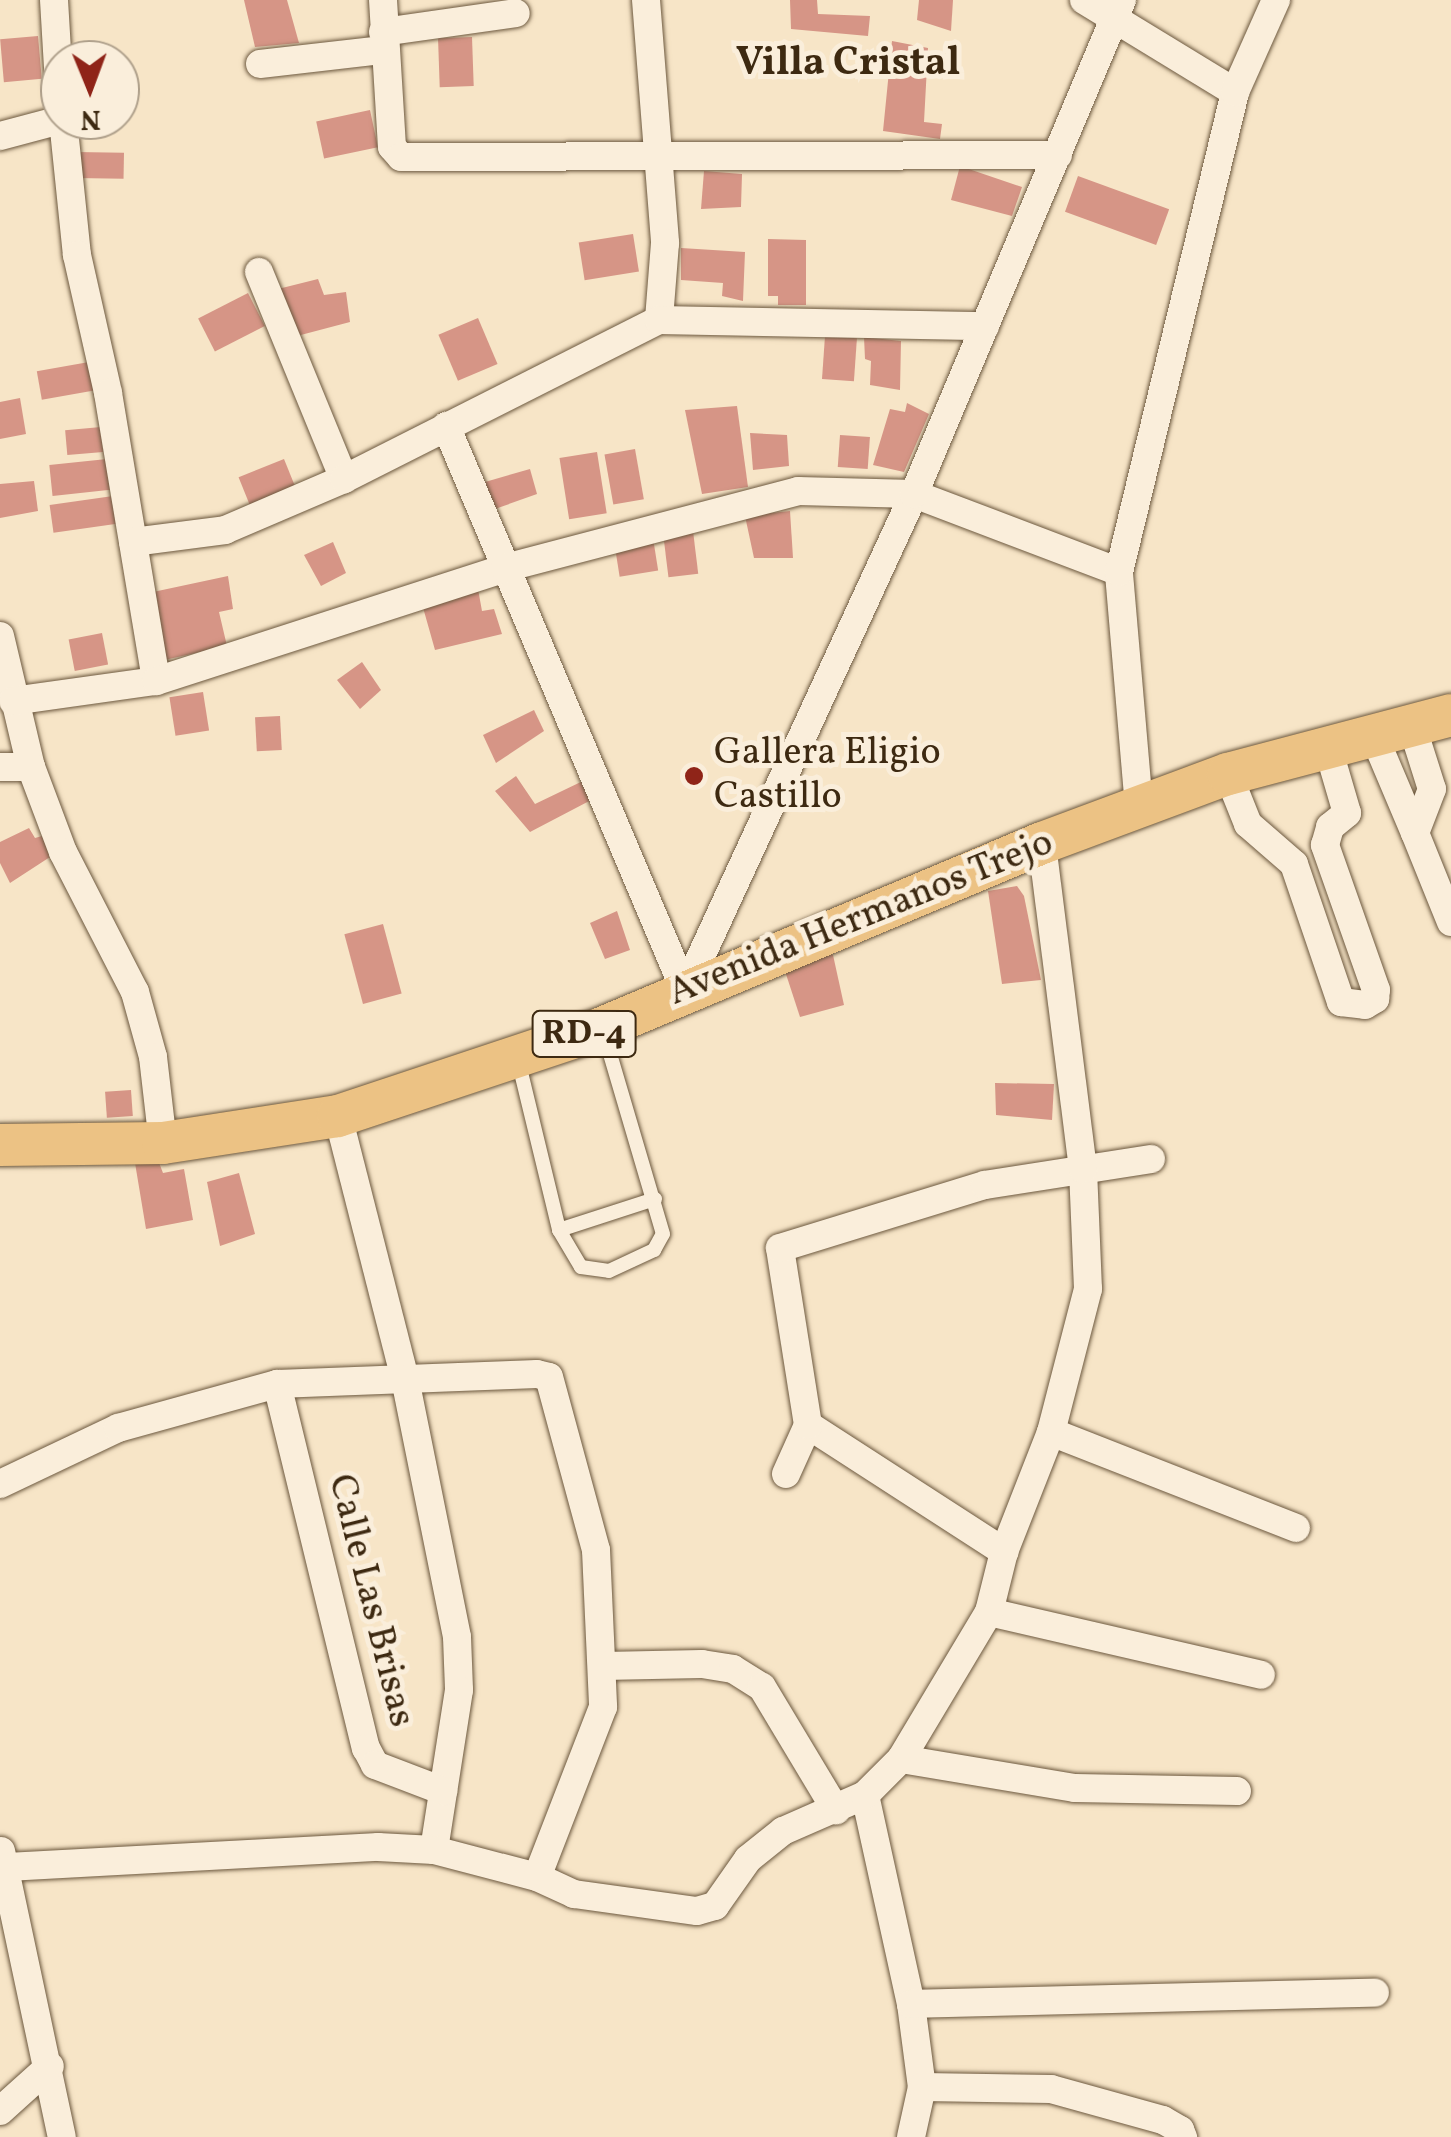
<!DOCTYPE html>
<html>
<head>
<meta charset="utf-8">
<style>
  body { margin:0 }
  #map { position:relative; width:1451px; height:2137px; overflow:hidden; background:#f7e5c7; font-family:Vollkorn,serif }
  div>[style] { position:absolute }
  .building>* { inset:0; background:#d69586; transform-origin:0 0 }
  .roads { filter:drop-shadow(0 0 2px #6c583e) drop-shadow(0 0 2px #6c583e) }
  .service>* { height:14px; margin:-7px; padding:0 7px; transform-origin:7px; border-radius:7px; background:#faeedb }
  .minor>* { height:28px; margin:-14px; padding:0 14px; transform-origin:14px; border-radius:14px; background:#faeedb }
  .primary>* { height:42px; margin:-21px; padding:0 21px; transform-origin:21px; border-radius:21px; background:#ecc284 }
  .dots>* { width:28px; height:28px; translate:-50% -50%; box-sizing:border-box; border:5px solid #faeedb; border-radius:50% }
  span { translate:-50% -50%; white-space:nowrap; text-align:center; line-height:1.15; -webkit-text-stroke:10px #faeedb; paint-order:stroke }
  .shield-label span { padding:2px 8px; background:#faeedb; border:2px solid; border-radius:8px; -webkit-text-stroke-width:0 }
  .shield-label { font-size:35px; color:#3d2911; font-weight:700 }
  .poi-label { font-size:38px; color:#3d2911 }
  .left { translate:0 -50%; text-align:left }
  .street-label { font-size:38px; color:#3d2911 }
  .neighbourhood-label { font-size:40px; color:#3d2911; font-weight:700 }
  .north { position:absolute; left:40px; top:40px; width:100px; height:100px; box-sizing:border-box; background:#faeedb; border:2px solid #ae9f8a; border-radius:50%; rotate:179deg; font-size:28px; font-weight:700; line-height:40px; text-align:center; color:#3d2911 }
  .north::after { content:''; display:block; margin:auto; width:35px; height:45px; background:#8f2418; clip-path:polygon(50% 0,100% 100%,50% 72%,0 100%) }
</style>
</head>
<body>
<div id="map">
  <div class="building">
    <i style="clip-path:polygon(244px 0,287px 0,299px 43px,255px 47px)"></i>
    <i style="clip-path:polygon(790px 0,817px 0,818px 14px,870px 16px,868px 36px,791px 29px)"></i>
    <i style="clip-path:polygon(919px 0,953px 0,951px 31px,917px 20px)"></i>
    <i style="left:38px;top:36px;width:43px;height:38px;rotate:85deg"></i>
    <i style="left:472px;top:37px;width:49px;height:34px;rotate:88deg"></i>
    <i style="clip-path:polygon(892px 41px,928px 48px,924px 122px,942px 124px,940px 139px,883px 131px)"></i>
    <i style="left:370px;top:110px;width:38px;height:55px;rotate:78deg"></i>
    <i style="left:76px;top:152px;width:48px;height:26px;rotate:1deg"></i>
    <i style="clip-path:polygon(960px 166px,1022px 187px,1012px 216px,951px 200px)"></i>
    <i style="clip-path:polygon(704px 171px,742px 174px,741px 207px,701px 209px)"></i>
    <i style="left:1078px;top:176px;width:97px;height:38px;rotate:20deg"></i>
    <i style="left:633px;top:234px;width:38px;height:55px;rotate:81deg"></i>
    <i style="clip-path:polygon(768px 239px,806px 240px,806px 305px,778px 305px,778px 296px,768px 296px)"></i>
    <i style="clip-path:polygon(681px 248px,745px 252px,743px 301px,722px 296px,723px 283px,681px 280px)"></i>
    <i style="clip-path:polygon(318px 279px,324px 295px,346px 292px,350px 322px,297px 336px,278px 289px)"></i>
    <i style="left:248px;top:293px;width:37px;height:56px;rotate:63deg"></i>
    <i style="left:478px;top:318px;width:50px;height:43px;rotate:67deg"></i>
    <i style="left:825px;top:336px;width:32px;height:43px;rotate:4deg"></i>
    <i style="clip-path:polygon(864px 337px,901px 341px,900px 390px,870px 385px,871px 361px,865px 359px)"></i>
    <i style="left:89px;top:362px;width:29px;height:53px;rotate:80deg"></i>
    <i style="clip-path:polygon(20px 398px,26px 434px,0 439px,0 402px)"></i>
    <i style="clip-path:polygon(907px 403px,929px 414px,904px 472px,873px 465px,890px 409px,905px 412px)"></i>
    <i style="clip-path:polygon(737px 406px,748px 487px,702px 494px,685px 410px)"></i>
    <i style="left:101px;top:427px;width:25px;height:36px;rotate:85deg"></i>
    <i style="clip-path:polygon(750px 433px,787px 435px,789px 466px,753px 470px)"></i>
    <i style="left:840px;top:435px;width:30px;height:32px;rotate:4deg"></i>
    <i style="left:635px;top:449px;width:51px;height:31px;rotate:80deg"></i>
    <i style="left:597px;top:452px;width:62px;height:38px;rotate:81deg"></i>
    <i style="left:107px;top:459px;width:31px;height:58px;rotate:84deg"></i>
    <i style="left:284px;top:459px;width:31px;height:49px;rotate:68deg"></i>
    <i style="clip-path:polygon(530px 469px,537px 494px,495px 509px,485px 482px)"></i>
    <i style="clip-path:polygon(34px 481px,38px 511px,0 518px,0 484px)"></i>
    <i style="left:113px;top:496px;width:28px;height:64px;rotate:82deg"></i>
    <i style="clip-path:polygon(790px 511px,793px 558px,754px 558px,745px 516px)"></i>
    <i style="left:693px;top:531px;width:43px;height:30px;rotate:83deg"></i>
    <i style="left:653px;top:538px;width:33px;height:39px;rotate:81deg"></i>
    <i style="clip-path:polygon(333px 542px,346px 573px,321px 586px,304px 555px)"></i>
    <i style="clip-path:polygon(228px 576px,233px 609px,219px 612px,227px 646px,160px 661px,153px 592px)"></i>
    <i style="clip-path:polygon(478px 589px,482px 611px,494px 609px,502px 634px,435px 650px,422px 604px)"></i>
    <i style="left:102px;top:633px;width:32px;height:34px;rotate:79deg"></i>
    <i style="clip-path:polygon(362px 662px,381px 690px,360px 709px,337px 680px)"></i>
    <i style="left:203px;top:692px;width:39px;height:34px;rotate:81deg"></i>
    <i style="clip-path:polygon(534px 710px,544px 731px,496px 763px,483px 735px)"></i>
    <i style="left:280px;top:716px;width:34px;height:25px;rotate:87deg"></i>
    <i style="clip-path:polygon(516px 776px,535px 804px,587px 779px,595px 798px,530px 832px,495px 791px)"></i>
    <i style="clip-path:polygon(29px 828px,35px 838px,42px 836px,50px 857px,10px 883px,0 863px,0 842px)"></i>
    <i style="clip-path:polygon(1017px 886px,1024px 896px,1041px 980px,1002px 984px,988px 891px)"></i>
    <i style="clip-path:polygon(617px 911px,630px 950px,605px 959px,590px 923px)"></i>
    <i style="left:383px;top:924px;width:72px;height:40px;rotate:75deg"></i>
    <i style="clip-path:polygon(825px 951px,833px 955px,844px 1005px,800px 1017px,783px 965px)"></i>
    <i style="clip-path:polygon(995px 1083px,1054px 1084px,1052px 1120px,996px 1115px)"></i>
    <i style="left:131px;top:1090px;width:26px;height:26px;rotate:86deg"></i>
    <i style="clip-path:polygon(158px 1160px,163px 1173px,184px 1169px,193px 1220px,146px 1229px,135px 1163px)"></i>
    <i style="clip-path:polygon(239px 1173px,255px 1234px,220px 1246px,207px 1182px)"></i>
  </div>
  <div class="roads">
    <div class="service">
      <i style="left:518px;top:1060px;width:175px;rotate:76.4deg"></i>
      <i style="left:559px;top:1230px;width:43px;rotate:59.3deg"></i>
      <i style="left:581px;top:1267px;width:28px;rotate:8deg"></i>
      <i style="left:609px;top:1271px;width:50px;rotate:-25deg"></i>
      <i style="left:654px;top:1250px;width:18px;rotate:-61deg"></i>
      <i style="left:663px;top:1234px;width:209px;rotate:-106.4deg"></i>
      <i style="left:559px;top:1230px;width:101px;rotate:-17.9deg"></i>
    </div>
    <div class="minor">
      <i style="left:54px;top:0;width:100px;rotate:86.6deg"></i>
      <i style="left:383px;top:0;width:147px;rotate:86.5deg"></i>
      <i style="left:392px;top:147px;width:13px;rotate:48deg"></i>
      <i style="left:401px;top:157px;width:657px;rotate:-0.17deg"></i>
      <i style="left:646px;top:0;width:244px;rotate:85.5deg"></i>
      <i style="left:665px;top:243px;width:77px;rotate:94.5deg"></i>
      <i style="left:1084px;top:0;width:177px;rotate:31.4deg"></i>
      <i style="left:383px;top:32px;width:134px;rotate:-8.1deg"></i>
      <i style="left:260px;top:64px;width:124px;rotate:-6.5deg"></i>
      <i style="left:63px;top:120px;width:136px;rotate:84.1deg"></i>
      <i style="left:77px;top:255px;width:141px;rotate:77.3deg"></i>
      <i style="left:108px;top:393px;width:292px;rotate:80.5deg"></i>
      <i style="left:0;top:136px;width:62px;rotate:-14.9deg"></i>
      <i style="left:259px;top:272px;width:224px;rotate:67.7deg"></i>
      <i style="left:446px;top:426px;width:613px;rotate:67.07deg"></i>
      <i style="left:133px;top:542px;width:93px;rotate:-7.4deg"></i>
      <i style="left:225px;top:530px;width:129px;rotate:-23.2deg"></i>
      <i style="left:344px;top:479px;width:353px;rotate:-26.8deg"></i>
      <i style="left:659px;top:320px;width:326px;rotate:1.1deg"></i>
      <i style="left:0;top:636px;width:135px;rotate:76.7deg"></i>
      <i style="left:31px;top:767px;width:91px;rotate:69.4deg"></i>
      <i style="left:63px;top:852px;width:157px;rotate:62.8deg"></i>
      <i style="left:135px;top:992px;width:67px;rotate:74.5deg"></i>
      <i style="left:153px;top:1057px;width:87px;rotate:83.4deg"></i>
      <i style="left:13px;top:701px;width:144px;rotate:-8deg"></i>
      <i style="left:156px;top:681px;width:367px;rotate:-17.9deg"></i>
      <i style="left:505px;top:568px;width:303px;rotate:-14.7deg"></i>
      <i style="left:798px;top:491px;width:116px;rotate:1.5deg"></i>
      <i style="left:914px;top:494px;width:219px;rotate:20.8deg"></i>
      <i style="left:1412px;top:726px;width:66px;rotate:72.4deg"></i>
      <i style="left:1432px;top:789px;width:47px;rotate:111.1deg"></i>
      <i style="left:1415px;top:833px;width:96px;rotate:68deg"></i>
      <i style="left:1374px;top:736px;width:105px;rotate:67.1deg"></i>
      <i style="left:0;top:767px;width:31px"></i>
      <i style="left:1228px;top:774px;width:54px;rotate:68.2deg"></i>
      <i style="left:1248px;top:824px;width:61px;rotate:41deg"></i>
      <i style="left:1294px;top:864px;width:146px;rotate:71.2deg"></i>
      <i style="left:1341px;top:1002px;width:24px;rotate:7deg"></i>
      <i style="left:1365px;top:1005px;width:12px;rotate:-31deg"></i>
      <i style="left:1375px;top:999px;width:9px;rotate:-84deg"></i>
      <i style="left:1376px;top:990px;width:154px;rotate:-109.4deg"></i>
      <i style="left:1325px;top:845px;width:19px;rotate:-74deg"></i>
      <i style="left:1330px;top:827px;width:22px;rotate:-39deg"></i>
      <i style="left:1347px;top:813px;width:68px;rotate:-106.3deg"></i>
      <i style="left:1139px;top:807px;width:236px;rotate:-94.9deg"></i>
      <i style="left:1119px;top:572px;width:494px;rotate:-76.4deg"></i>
      <i style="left:1235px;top:92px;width:101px;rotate:-66deg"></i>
      <i style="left:685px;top:991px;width:547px;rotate:-65.26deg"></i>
      <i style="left:914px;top:494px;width:536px;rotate:-67.17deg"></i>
      <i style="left:338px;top:1116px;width:271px;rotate:75.7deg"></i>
      <i style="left:405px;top:1379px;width:263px;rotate:78.6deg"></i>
      <i style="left:457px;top:1637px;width:53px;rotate:87.8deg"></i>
      <i style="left:459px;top:1690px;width:162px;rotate:98.9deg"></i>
      <i style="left:277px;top:1384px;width:375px;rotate:76.3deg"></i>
      <i style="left:366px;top:1748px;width:19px;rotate:62deg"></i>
      <i style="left:375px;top:1765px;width:73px;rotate:20.9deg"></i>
      <i style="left:808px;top:1425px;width:234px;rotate:32.9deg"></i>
      <i style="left:1051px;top:1432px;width:263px;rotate:21.4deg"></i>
      <i style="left:786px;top:1474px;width:54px;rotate:-65.8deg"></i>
      <i style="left:808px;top:1425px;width:179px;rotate:-99deg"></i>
      <i style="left:780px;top:1248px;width:214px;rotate:-17.1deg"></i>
      <i style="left:985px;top:1185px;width:168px;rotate:-8.9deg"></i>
      <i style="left:0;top:1484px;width:131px;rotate:-25.4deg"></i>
      <i style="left:118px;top:1428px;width:165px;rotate:-15.5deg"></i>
      <i style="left:277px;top:1384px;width:260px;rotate:-2.2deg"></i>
      <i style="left:537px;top:1374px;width:12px;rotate:14deg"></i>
      <i style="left:549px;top:1377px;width:179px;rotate:74.8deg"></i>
      <i style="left:596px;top:1550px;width:157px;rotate:87.4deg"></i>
      <i style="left:603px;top:1707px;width:182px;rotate:111.2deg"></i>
      <i style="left:989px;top:1612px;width:279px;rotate:13deg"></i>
      <i style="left:603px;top:1666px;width:99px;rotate:-1.2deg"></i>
      <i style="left:702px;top:1664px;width:31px;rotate:9deg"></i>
      <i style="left:733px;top:1669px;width:34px;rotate:32deg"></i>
      <i style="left:762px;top:1687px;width:144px;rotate:59deg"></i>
      <i style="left:901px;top:1759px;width:176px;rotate:9.5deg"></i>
      <i style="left:1075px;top:1788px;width:162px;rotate:1.1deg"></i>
      <i style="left:865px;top:1795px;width:214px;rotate:77.6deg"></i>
      <i style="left:911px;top:2004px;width:84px;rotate:82.5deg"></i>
      <i style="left:922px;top:2087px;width:51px;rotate:102.4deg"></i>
      <i style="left:1px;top:1851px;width:292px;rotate:78deg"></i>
      <i style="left:7px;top:1867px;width:372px;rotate:-3.1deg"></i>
      <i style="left:378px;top:1847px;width:56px;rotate:3.1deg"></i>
      <i style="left:434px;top:1850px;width:106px;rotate:14.7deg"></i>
      <i style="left:537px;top:1877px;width:41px;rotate:24.7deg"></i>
      <i style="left:574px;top:1894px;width:124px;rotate:7.9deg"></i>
      <i style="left:697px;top:1911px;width:19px;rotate:-16deg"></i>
      <i style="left:715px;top:1906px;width:57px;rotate:-54.9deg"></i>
      <i style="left:748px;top:1859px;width:45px;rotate:-38.7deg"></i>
      <i style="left:783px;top:1831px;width:90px;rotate:-23.7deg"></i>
      <i style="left:865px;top:1795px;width:51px;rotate:-45deg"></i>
      <i style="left:901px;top:1759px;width:171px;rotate:-59.1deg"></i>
      <i style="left:989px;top:1612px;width:62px;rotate:-76deg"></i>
      <i style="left:1004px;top:1552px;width:129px;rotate:-68.6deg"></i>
      <i style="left:1051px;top:1432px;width:148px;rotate:-75.5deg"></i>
      <i style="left:1088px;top:1289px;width:120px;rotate:-92.4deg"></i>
      <i style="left:1083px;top:1169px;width:329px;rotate:-97.2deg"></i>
      <i style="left:911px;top:2004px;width:464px;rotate:-1.4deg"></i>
      <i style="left:922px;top:2087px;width:129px;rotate:0.9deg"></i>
      <i style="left:1051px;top:2089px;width:116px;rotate:15.5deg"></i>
      <i style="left:1163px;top:2120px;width:20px;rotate:30deg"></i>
      <i style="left:1180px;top:2130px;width:8px;rotate:67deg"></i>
      <i style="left:0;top:2111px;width:67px;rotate:-42deg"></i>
    </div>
    <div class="primary">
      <i style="left:0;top:1145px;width:163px;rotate:-0.7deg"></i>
      <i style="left:163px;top:1143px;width:177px;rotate:-8.8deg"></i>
      <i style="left:338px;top:1116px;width:278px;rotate:-18.4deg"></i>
      <i style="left:602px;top:1028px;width:477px;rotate:-22.8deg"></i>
      <i style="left:1042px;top:843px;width:198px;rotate:-20.4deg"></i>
      <i style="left:1228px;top:774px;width:231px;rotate:-14.8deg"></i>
    </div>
  </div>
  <div class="dots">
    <i style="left:694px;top:776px;background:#8f2418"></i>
  </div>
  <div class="shield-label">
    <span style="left:584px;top:1034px">RD-4</span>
  </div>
  <div class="poi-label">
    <span class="left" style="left:714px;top:776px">Gallera Eligio<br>Castillo</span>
  </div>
  <div class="street-label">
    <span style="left:861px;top:919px;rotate:-22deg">Avenida Hermanos Trejo</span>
    <span style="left:370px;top:1601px;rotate:76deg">Calle Las Brisas</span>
  </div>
  <div class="neighbourhood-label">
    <span style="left:848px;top:64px">Villa Cristal</span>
  </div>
  <div class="north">N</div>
</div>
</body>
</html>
